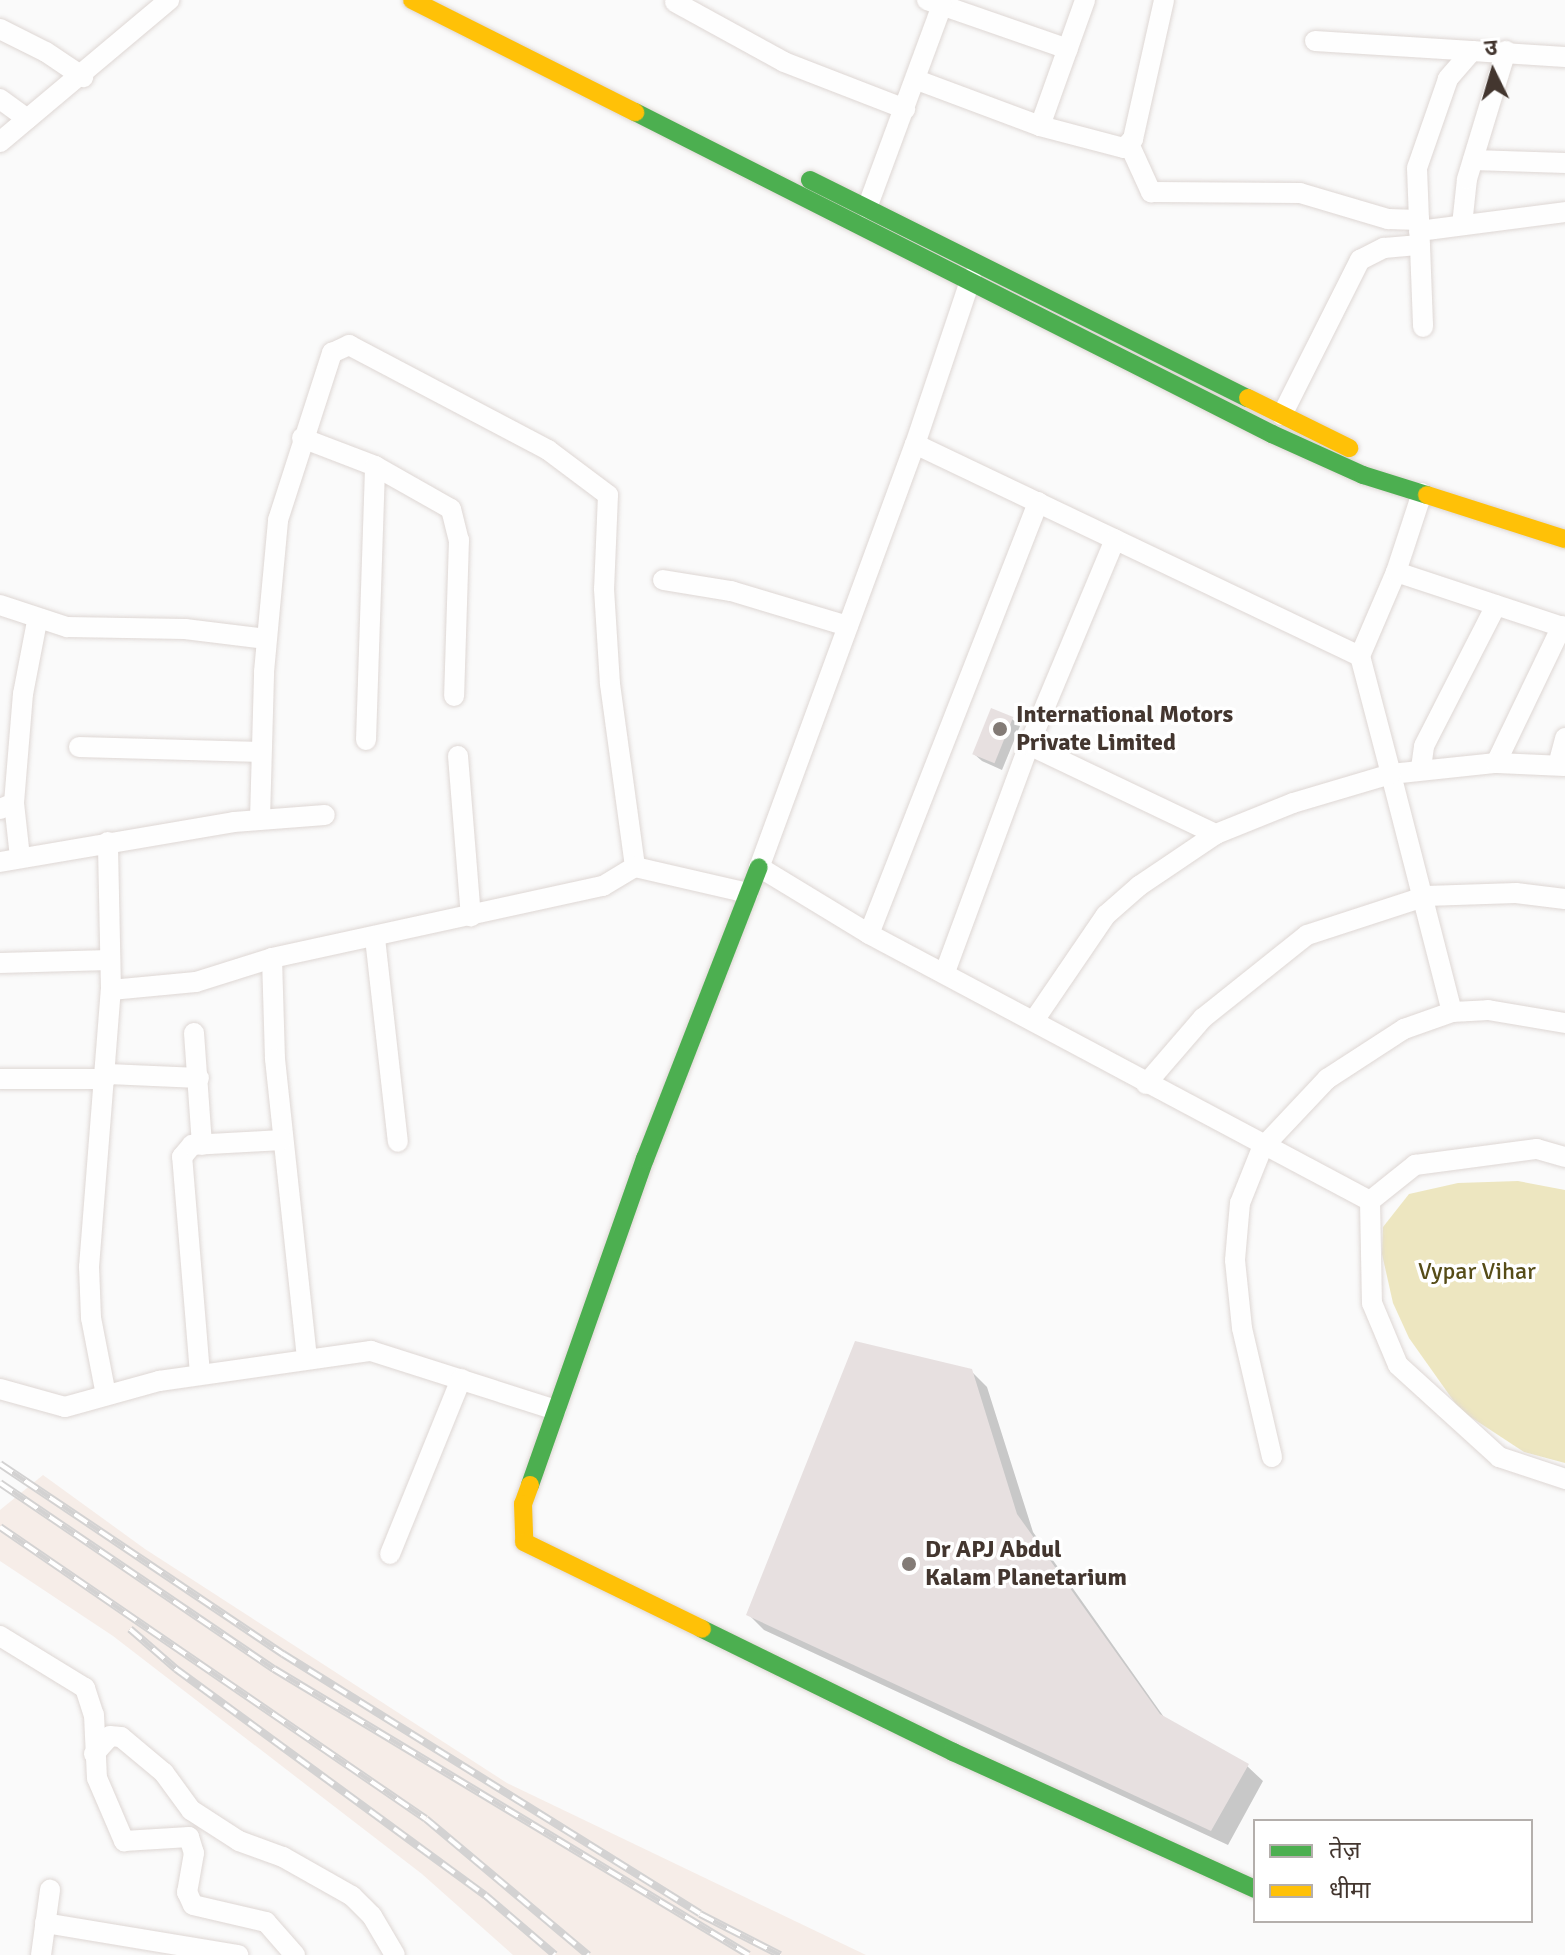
<!DOCTYPE html>
<html>
<head>
<meta charset="utf-8">
<style>
  body { margin:0 }
  #map { position:relative; width:1565px; height:1955px; overflow:hidden; background:#fafafa; font-family:Signika,"Noto Sans Devanagari",sans-serif }
  div>[style] { position:absolute }
  .built>* { inset:0; background:#f6ede8 }
  .green>* { inset:0; background:#ede6c0 }
  .shadow>* { inset:0; background:#0003 }
  .building>* { inset:0; background:#e7e0e0; transform-origin:0 0 }
  .roads { filter:drop-shadow(0 0 2px #ded7d4) drop-shadow(0 0 2px #ded7d4) }
  .street>* { height:20px; margin:-10px; padding:0 10px; transform-origin:10px; border-radius:10px; background:#fefefe }
  .fast>* { height:18px; margin:-9px; padding:0 9px; transform-origin:9px; border-radius:9px; background:#4caf50 }
  .slow>* { height:18px; margin:-9px; padding:0 9px; transform-origin:9px; border-radius:9px; background:#ffc107 }
  .rail>* { height:8px; margin-top:-4px; transform-origin:0; background:repeating-linear-gradient(90deg,#fff 0 15px,#d3d2d2 0 30px); box-sizing:border-box; border-block:2px solid #d3d2d2 }
  .dots>* { width:22px; height:22px; translate:-50% -50%; box-sizing:border-box; border:4px solid #fff; border-radius:50% }
  span { translate:-50% -50%; white-space:nowrap; text-align:center; line-height:1.15; -webkit-text-stroke:7px #fff; paint-order:stroke }
  .poi-label { font-size:24px; color:#43362f; font-weight:700 }
  .left { translate:0 -50%; text-align:left }
  .park-label { font-size:24px; color:#564c17 }
  .legend { position:absolute; left:1253px; top:1819px; width:280px; height:104px; box-sizing:border-box; background:#fff; border:2px solid #b4afac; margin:0; padding:10px 14px; list-style:none; font-size:24px; color:#43362f }
  .legend li { display:flex; align-items:center; gap:16px; height:40px }
  .legend b { width:40px; border:2px solid #b4afac }
  .north { position:absolute; left:1453px; top:32px; width:80px; height:80px; -webkit-text-stroke:6px #fff; paint-order:stroke; rotate:355deg; font-size:22px; font-weight:700; line-height:32px; text-align:center; color:#43362f }
  .north::after { content:''; display:block; margin:auto; width:28px; height:36px; background:#43362f; clip-path:polygon(50% 0,100% 100%,50% 72%,0 100%) }
</style>
</head>
<body>
<div id="map">
  <div class="built">
    <i style="clip-path:polygon(43px 1475px,145px 1549px,507px 1783px,866px 1955px,513px 1955px,422px 1874px,113px 1636px,0 1561px,0 1510px)"></i>
  </div>
  <div class="green">
    <i style="clip-path:polygon(1518px 1181px,1565px 1190px,1565px 1463px,1524px 1452px,1460px 1410px,1409px 1338px,1393px 1303px,1382px 1254px,1383px 1227px,1409px 1194px,1458px 1183px)"></i>
  </div>
  <div class="shadow">
    <i style="clip-path:polygon(1012px 719px,1020px 726px,1002px 770px,982px 761px,974px 754px)"></i>
    <i style="clip-path:polygon(971px 1371px,987px 1387px,1033px 1532px,1166px 1720px,1247px 1766px,1263px 1781px,1228px 1845px,764px 1630px,748px 1614px)"></i>
  </div>
  <div class="building">
    <i style="left:991px;top:708px;width:24px;height:50px;rotate:22deg"></i>
    <i style="clip-path:polygon(855px 1341px,972px 1369px,1017px 1514px,1160px 1714px,1249px 1764px,1211px 1831px,746px 1615px)"></i>
  </div>
  <div class="roads">
    <div class="street">
      <i style="left:927px;top:0;width:149px;rotate:19.2deg"></i>
      <i style="left:675px;top:2px;width:124px;rotate:28.8deg"></i>
      <i style="left:784px;top:62px;width:130px;rotate:21.2deg"></i>
      <i style="left:0;top:29px;width:51px;rotate:26.6deg"></i>
      <i style="left:46px;top:52px;width:45px;rotate:34deg"></i>
      <i style="left:1315px;top:41px;width:157px;rotate:3.6deg"></i>
      <i style="left:1472px;top:51px;width:37px;rotate:131deg"></i>
      <i style="left:1448px;top:79px;width:94px;rotate:109.2deg"></i>
      <i style="left:1417px;top:168px;width:159px;rotate:87.8deg"></i>
      <i style="left:1472px;top:51px;width:93px;rotate:3.7deg"></i>
      <i style="left:917px;top:80px;width:131px;rotate:20.5deg"></i>
      <i style="left:1040px;top:126px;width:87px;rotate:14.7deg"></i>
      <i style="left:1124px;top:148px;width:13px;rotate:-45deg"></i>
      <i style="left:1133px;top:139px;width:142px;rotate:-77.4deg"></i>
      <i style="left:0;top:99px;width:34px;rotate:36deg"></i>
      <i style="left:1040px;top:126px;width:134px;rotate:-70.3deg"></i>
      <i style="left:0;top:142px;width:221px;rotate:-40deg"></i>
      <i style="left:1130px;top:146px;width:51px;rotate:65.5deg"></i>
      <i style="left:1151px;top:192px;width:149px;rotate:0.4deg"></i>
      <i style="left:1300px;top:193px;width:92px;rotate:16.5deg"></i>
      <i style="left:1388px;top:219px;width:31px;rotate:2deg"></i>
      <i style="left:1473px;top:160px;width:92px;rotate:1.9deg"></i>
      <i style="left:867px;top:208px;width:216px;rotate:-69.7deg"></i>
      <i style="left:1462px;top:225px;width:46px;rotate:-83.8deg"></i>
      <i style="left:1467px;top:179px;width:134px;rotate:-73.1deg"></i>
      <i style="left:1419px;top:231px;width:147px;rotate:-7.4deg"></i>
      <i style="left:971px;top:278px;width:175px;rotate:108.6deg"></i>
      <i style="left:915px;top:444px;width:493px;rotate:25.5deg"></i>
      <i style="left:1360px;top:656px;width:91px;rotate:-66.8deg"></i>
      <i style="left:1396px;top:572px;width:83px;rotate:-71.8deg"></i>
      <i style="left:1282px;top:415px;width:174px;rotate:-63.3deg"></i>
      <i style="left:1360px;top:260px;width:27px;rotate:-27deg"></i>
      <i style="left:1384px;top:248px;width:36px;rotate:-5deg"></i>
      <i style="left:302px;top:438px;width:78px;rotate:21deg"></i>
      <i style="left:375px;top:466px;width:87px;rotate:29.5deg"></i>
      <i style="left:451px;top:509px;width:32px;rotate:76deg"></i>
      <i style="left:459px;top:540px;width:156px;rotate:91.8deg"></i>
      <i style="left:915px;top:444px;width:451px;rotate:110.2deg"></i>
      <i style="left:759px;top:867px;width:129px;rotate:31.3deg"></i>
      <i style="left:869px;top:934px;width:568px;rotate:28.05deg"></i>
      <i style="left:1370px;top:1201px;width:58px;rotate:-38.7deg"></i>
      <i style="left:1415px;top:1165px;width:123px;rotate:-7.5deg"></i>
      <i style="left:1537px;top:1149px;width:29px;rotate:16deg"></i>
      <i style="left:1396px;top:572px;width:178px;rotate:18.3deg"></i>
      <i style="left:663px;top:580px;width:69px;rotate:9.2deg"></i>
      <i style="left:731px;top:591px;width:122px;rotate:16.7deg"></i>
      <i style="left:0;top:605px;width:71px;rotate:18.2deg"></i>
      <i style="left:67px;top:627px;width:118px;rotate:1deg"></i>
      <i style="left:185px;top:629px;width:82px;rotate:7deg"></i>
      <i style="left:366px;top:740px;width:274px;rotate:-88.1deg"></i>
      <i style="left:1029px;top:745px;width:207px;rotate:25.5deg"></i>
      <i style="left:79px;top:747px;width:182px;rotate:1.6deg"></i>
      <i style="left:458px;top:756px;width:161px;rotate:85.4deg"></i>
      <i style="left:1496px;top:763px;width:152px;rotate:-64.3deg"></i>
      <i style="left:1558px;top:765px;width:28px;rotate:-75deg"></i>
      <i style="left:1421px;top:768px;width:22px;rotate:-82deg"></i>
      <i style="left:1424px;top:746px;width:158px;rotate:-62.9deg"></i>
      <i style="left:14px;top:803px;width:54px;rotate:83.7deg"></i>
      <i style="left:0;top:809px;width:15px;rotate:-23deg"></i>
      <i style="left:14px;top:803px;width:109px;rotate:-85.3deg"></i>
      <i style="left:23px;top:694px;width:74px;rotate:-79.1deg"></i>
      <i style="left:260px;top:819px;width:147px;rotate:-88.4deg"></i>
      <i style="left:264px;top:672px;width:153px;rotate:-84.7deg"></i>
      <i style="left:278px;top:520px;width:176px;rotate:-72.1deg"></i>
      <i style="left:332px;top:353px;width:19px;rotate:-25deg"></i>
      <i style="left:349px;top:345px;width:225px;rotate:27.8deg"></i>
      <i style="left:548px;top:450px;width:75px;rotate:36.9deg"></i>
      <i style="left:608px;top:495px;width:94px;rotate:92.4deg"></i>
      <i style="left:604px;top:589px;width:95px;rotate:86.4deg"></i>
      <i style="left:610px;top:684px;width:185px;rotate:82.2deg"></i>
      <i style="left:635px;top:867px;width:116px;rotate:13deg"></i>
      <i style="left:0;top:862px;width:237px;rotate:-9.7deg"></i>
      <i style="left:234px;top:822px;width:91px;rotate:-4.4deg"></i>
      <i style="left:869px;top:934px;width:464px;rotate:-68.6deg"></i>
      <i style="left:375px;top:938px;width:205px;rotate:83.6deg"></i>
      <i style="left:272px;top:958px;width:101px;rotate:88.3deg"></i>
      <i style="left:275px;top:1059px;width:299px;rotate:83.9deg"></i>
      <i style="left:0;top:963px;width:110px;rotate:-1.6deg"></i>
      <i style="left:945px;top:972px;width:242px;rotate:-69.7deg"></i>
      <i style="left:1029px;top:745px;width:223px;rotate:-67.3deg"></i>
      <i style="left:111px;top:990px;width:85px;rotate:-5.4deg"></i>
      <i style="left:196px;top:982px;width:80px;rotate:-17.5deg"></i>
      <i style="left:272px;top:958px;width:339px;rotate:-12.3deg"></i>
      <i style="left:603px;top:886px;width:37px;rotate:-31deg"></i>
      <i style="left:1452px;top:1012px;width:246px;rotate:-104.4deg"></i>
      <i style="left:1391px;top:774px;width:106px;rotate:-6deg"></i>
      <i style="left:1496px;top:763px;width:69px;rotate:2.5deg"></i>
      <i style="left:1035px;top:1019px;width:126px;rotate:-55.7deg"></i>
      <i style="left:1106px;top:915px;width:44px;rotate:-41.3deg"></i>
      <i style="left:1139px;top:886px;width:93px;rotate:-34deg"></i>
      <i style="left:1216px;top:834px;width:83px;rotate:-21.9deg"></i>
      <i style="left:1293px;top:803px;width:102px;rotate:-16.5deg"></i>
      <i style="left:1391px;top:774px;width:122px;rotate:-104.7deg"></i>
      <i style="left:194px;top:1033px;width:112px;rotate:85.9deg"></i>
      <i style="left:0;top:1079px;width:105px"></i>
      <i style="left:105px;top:1079px;width:6px;rotate:-59deg"></i>
      <i style="left:108px;top:1074px;width:91px;rotate:2.5deg"></i>
      <i style="left:1146px;top:1084px;width:87px;rotate:-49.2deg"></i>
      <i style="left:1203px;top:1018px;width:133px;rotate:-38.6deg"></i>
      <i style="left:1307px;top:935px;width:125px;rotate:-18.1deg"></i>
      <i style="left:1426px;top:896px;width:90px;rotate:-1.9deg"></i>
      <i style="left:1516px;top:893px;width:49px;rotate:7deg"></i>
      <i style="left:1370px;top:1201px;width:102px;rotate:88.9deg"></i>
      <i style="left:1372px;top:1303px;width:67px;rotate:67.2deg"></i>
      <i style="left:1398px;top:1365px;width:137px;rotate:42.3deg"></i>
      <i style="left:1499px;top:1457px;width:70px;rotate:18.4deg"></i>
      <i style="left:200px;top:1374px;width:218px;rotate:-94.7deg"></i>
      <i style="left:182px;top:1157px;width:16px;rotate:-50deg"></i>
      <i style="left:192px;top:1145px;width:90px;rotate:-3.2deg"></i>
      <i style="left:0;top:1389px;width:67px;rotate:15.5deg"></i>
      <i style="left:65px;top:1407px;width:98px;rotate:-15.5deg"></i>
      <i style="left:159px;top:1381px;width:214px;rotate:-8.1deg"></i>
      <i style="left:371px;top:1351px;width:194px;rotate:17.7deg"></i>
      <i style="left:106px;top:1395px;width:78px;rotate:-101deg"></i>
      <i style="left:91px;top:1318px;width:51px;rotate:-92.2deg"></i>
      <i style="left:89px;top:1267px;width:278px;rotate:-85.5deg"></i>
      <i style="left:111px;top:990px;width:148px;rotate:-91.2deg"></i>
      <i style="left:1272px;top:1457px;width:132px;rotate:-103.1deg"></i>
      <i style="left:1242px;top:1328px;width:68px;rotate:-95.9deg"></i>
      <i style="left:1235px;top:1260px;width:57px;rotate:-85deg"></i>
      <i style="left:1240px;top:1203px;width:59px;rotate:-68.2deg"></i>
      <i style="left:1262px;top:1148px;width:95px;rotate:-46.7deg"></i>
      <i style="left:1327px;top:1079px;width:92px;rotate:-33deg"></i>
      <i style="left:1404px;top:1029px;width:51px;rotate:-19.5deg"></i>
      <i style="left:1452px;top:1012px;width:36px;rotate:-3deg"></i>
      <i style="left:1488px;top:1010px;width:78px;rotate:9.6deg"></i>
      <i style="left:390px;top:1554px;width:189px;rotate:-67.9deg"></i>
      <i style="left:0;top:1636px;width:100px;rotate:31.5deg"></i>
      <i style="left:85px;top:1688px;width:28px;rotate:72deg"></i>
      <i style="left:94px;top:1715px;width:63px;rotate:87.3deg"></i>
      <i style="left:97px;top:1778px;width:69px;rotate:66.8deg"></i>
      <i style="left:124px;top:1841px;width:65px;rotate:-3.5deg"></i>
      <i style="left:189px;top:1837px;width:17px;rotate:73deg"></i>
      <i style="left:194px;top:1853px;width:40px;rotate:100deg"></i>
      <i style="left:187px;top:1892px;width:14px;rotate:65deg"></i>
      <i style="left:193px;top:1905px;width:75px;rotate:13.1deg"></i>
      <i style="left:266px;top:1922px;width:44px;rotate:48.7deg"></i>
      <i style="left:94px;top:1754px;width:24px;rotate:-48deg"></i>
      <i style="left:110px;top:1736px;width:11px;rotate:5deg"></i>
      <i style="left:121px;top:1737px;width:56px;rotate:39.9deg"></i>
      <i style="left:164px;top:1773px;width:46px;rotate:53.9deg"></i>
      <i style="left:191px;top:1810px;width:57px;rotate:32.9deg"></i>
      <i style="left:239px;top:1841px;width:47px;rotate:20deg"></i>
      <i style="left:283px;top:1857px;width:79px;rotate:29.5deg"></i>
      <i style="left:352px;top:1896px;width:28px;rotate:45deg"></i>
      <i style="left:372px;top:1916px;width:45px;rotate:59.5deg"></i>
      <i style="left:45px;top:1923px;width:196px;rotate:9.4deg"></i>
      <i style="left:41px;top:1955px;width:66px;rotate:-82.1deg"></i>
    </div>
    <div class="fast">
      <i style="left:635px;top:112px;width:714px;rotate:26.82deg"></i>
      <i style="left:1272px;top:434px;width:100px;rotate:24.3deg"></i>
      <i style="left:1363px;top:475px;width:67px;rotate:17.4deg"></i>
      <i style="left:810px;top:180px;width:489px;rotate:26.5deg"></i>
      <i style="left:530px;top:1485px;width:346px;rotate:-70.6deg"></i>
      <i style="left:645px;top:1159px;width:313px;rotate:-68.7deg"></i>
      <i style="left:702px;top:1629px;width:280px;rotate:26.1deg"></i>
      <i style="left:953px;top:1752px;width:332px;rotate:24.4deg"></i>
    </div>
    <div class="slow">
      <i style="left:412px;top:0;width:250px;rotate:26.7deg"></i>
      <i style="left:1248px;top:398px;width:113px;rotate:26.3deg"></i>
      <i style="left:1427px;top:495px;width:145px;rotate:17.7deg"></i>
      <i style="left:530px;top:1485px;width:20px;rotate:110deg"></i>
      <i style="left:523px;top:1504px;width:38px;rotate:88deg"></i>
      <i style="left:524px;top:1542px;width:198px;rotate:26deg"></i>
    </div>
  </div>
  <div class="rail">
    <i style="left:0;top:1464px;width:341px;rotate:33.9deg"></i>
    <i style="left:283px;top:1654px;width:491px;rotate:31.9deg"></i>
    <i style="left:700px;top:1914px;width:90px;rotate:27.1deg"></i>
    <i style="left:0;top:1483px;width:331px;rotate:34.2deg"></i>
    <i style="left:274px;top:1669px;width:554px;rotate:31.05deg"></i>
    <i style="left:0;top:1527px;width:516px;rotate:34.43deg"></i>
    <i style="left:426px;top:1819px;width:212px;rotate:40deg"></i>
    <i style="left:130px;top:1629px;width:61px;rotate:41deg"></i>
    <i style="left:176px;top:1669px;width:383px;rotate:36.2deg"></i>
    <i style="left:485px;top:1895px;width:92px;rotate:40.6deg"></i>
  </div>
  <div class="dots">
    <i style="left:1000px;top:729px;background:#837b76"></i>
    <i style="left:909px;top:1564px;background:#837b76"></i>
  </div>
  <div class="poi-label">
    <span class="left" style="left:1016px;top:729px">International Motors<br>Private Limited</span>
    <span class="left" style="left:925px;top:1564px">Dr APJ Abdul<br>Kalam Planetarium</span>
  </div>
  <div class="park-label">
    <span style="left:1477px;top:1272px">Vypar Vihar</span>
  </div>
  <ul class="legend">
  <li><b style="height:10px;background:#4caf50"></b>तेज़</li>
  <li><b style="height:10px;background:#ffc107"></b>धीमा</li>
  </ul>
  <div class="north">उ</div>
</div>
</body>
</html>
